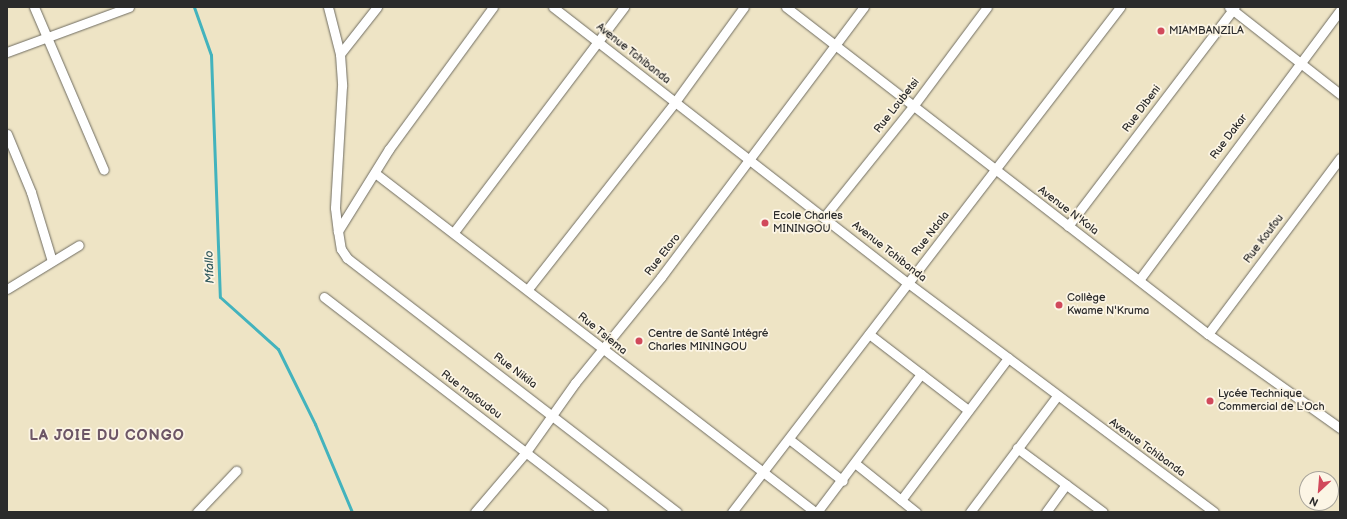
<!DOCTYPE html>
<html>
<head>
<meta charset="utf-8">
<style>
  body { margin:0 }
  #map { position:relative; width:1347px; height:519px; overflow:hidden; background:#eee4c5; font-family:"Balsamiq Sans",sans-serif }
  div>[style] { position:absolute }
  .stream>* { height:3px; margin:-1.5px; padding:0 1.5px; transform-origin:1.5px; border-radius:1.5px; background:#43b3bd }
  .roads { filter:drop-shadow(0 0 1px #6f6c61) drop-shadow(0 0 1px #6f6c61) }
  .minor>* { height:9px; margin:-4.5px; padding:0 4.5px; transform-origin:4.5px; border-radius:4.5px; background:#fff }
  .dots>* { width:11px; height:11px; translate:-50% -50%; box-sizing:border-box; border:2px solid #fcf5e5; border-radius:50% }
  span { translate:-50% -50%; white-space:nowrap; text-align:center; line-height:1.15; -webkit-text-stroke:3.5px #fcf5e5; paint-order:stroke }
  .poi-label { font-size:11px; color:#2b2b2b }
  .left { translate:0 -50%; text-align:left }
  .street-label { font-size:11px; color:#2b2b2b }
  .water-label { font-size:12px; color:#335b5e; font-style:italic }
  .district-label { font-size:15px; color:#6d5666; font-weight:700; letter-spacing:1px }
  .frame { position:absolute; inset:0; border:8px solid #2b2b2b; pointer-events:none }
  .north { position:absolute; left:1299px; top:471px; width:40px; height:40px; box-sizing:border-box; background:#fcf5e5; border:1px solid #a8a49b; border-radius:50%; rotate:206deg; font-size:11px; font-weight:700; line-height:16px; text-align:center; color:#2b2b2b }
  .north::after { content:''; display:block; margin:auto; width:14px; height:18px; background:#d1495b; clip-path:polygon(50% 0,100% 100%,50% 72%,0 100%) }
</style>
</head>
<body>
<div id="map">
  <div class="stream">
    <i style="left:194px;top:7px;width:51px;rotate:70.5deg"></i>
    <i style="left:211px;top:55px;width:242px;rotate:87.9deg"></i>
    <i style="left:220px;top:297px;width:78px;rotate:41.9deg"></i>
    <i style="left:278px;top:349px;width:84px;rotate:63.7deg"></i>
    <i style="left:315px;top:424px;width:95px;rotate:67.2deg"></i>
  </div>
  <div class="roads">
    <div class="minor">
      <i style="left:34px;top:7px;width:177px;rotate:66.8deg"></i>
      <i style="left:328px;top:7px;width:49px;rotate:75.7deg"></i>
      <i style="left:340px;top:54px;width:32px;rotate:86deg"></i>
      <i style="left:342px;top:86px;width:122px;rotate:93.3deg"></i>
      <i style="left:335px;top:208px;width:23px;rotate:83deg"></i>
      <i style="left:493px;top:7px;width:176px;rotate:126.2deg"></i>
      <i style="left:389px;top:149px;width:97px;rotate:121.9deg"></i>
      <i style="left:338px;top:231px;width:18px;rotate:81deg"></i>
      <i style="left:341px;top:249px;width:11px;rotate:56deg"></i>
      <i style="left:347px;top:258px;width:416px;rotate:37.6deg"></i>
      <i style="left:553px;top:7px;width:450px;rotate:37.9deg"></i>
      <i style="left:908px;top:283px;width:382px;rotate:36.8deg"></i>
      <i style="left:786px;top:7px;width:534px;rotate:37.77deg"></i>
      <i style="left:1208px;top:334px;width:162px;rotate:35.5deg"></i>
      <i style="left:1229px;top:7px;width:141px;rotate:38.1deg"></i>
      <i style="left:7px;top:52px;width:130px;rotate:-20.2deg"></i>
      <i style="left:340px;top:54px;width:60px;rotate:-51.8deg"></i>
      <i style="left:7px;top:134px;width:63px;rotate:67.5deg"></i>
      <i style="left:31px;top:192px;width:72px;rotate:73.1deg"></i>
      <i style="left:375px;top:173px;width:555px;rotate:37.61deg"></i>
      <i style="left:824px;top:217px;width:144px;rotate:-51.2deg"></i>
      <i style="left:914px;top:105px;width:122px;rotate:-53.3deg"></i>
      <i style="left:1068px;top:226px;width:275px;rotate:-52.7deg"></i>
      <i style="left:454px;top:232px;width:282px;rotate:-52.9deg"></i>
      <i style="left:1139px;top:280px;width:337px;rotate:-53.3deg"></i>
      <i style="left:7px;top:289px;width:84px;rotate:-31.4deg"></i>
      <i style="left:528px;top:289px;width:238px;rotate:-51.8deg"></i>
      <i style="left:675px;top:102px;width:117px;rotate:-54deg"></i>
      <i style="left:324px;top:297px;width:352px;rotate:37.6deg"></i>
      <i style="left:869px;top:334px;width:125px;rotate:37.5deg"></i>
      <i style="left:1208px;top:334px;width:220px;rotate:-53.1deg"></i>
      <i style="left:789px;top:439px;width:68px;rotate:37.9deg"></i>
      <i style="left:1017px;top:448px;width:107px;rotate:36.7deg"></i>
      <i style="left:856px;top:464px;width:77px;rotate:38.7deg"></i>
      <i style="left:901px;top:500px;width:178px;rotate:-53deg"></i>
      <i style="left:197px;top:512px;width:57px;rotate:-46.4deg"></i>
      <i style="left:475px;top:512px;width:79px;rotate:-49.6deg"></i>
      <i style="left:526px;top:452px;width:85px;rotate:-54.6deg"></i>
      <i style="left:575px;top:383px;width:136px;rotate:-50.9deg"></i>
      <i style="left:661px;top:277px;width:338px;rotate:-53.1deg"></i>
      <i style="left:732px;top:512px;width:637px;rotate:-52.46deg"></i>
      <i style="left:817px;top:512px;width:173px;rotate:-53deg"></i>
      <i style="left:970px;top:512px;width:145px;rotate:-53.1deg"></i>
      <i style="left:1046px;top:512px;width:34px;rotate:-54deg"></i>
    </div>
  </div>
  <div class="dots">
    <i style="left:1161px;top:31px;background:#d1495b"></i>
    <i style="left:765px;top:223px;background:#d1495b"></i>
    <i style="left:1059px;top:305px;background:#d1495b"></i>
    <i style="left:639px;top:341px;background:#d1495b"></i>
    <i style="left:1210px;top:401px;background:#d1495b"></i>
  </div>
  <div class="poi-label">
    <span class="left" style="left:1169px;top:31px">MIAMBANZILA</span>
    <span class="left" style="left:773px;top:223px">Ecole Charles<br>MININGOU</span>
    <span class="left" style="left:1067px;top:305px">Collège<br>Kwame N'Kruma</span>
    <span class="left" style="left:648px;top:341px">Centre de Santé Intégré<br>Charles MININGOU</span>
    <span class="left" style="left:1218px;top:401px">Lycée Technique<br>Commercial de L'Och</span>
  </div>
  <div class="street-label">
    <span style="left:633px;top:54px;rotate:38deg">Avenue Tchibanda</span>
    <span style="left:897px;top:106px;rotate:-52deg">Rue Loubetsi</span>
    <span style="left:1142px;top:109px;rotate:-53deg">Rue Dibeni</span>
    <span style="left:1229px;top:137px;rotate:-53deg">Rue Dakar</span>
    <span style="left:1068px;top:211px;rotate:37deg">Avenue N'Kola</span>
    <span style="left:931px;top:234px;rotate:-52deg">Rue Ndola</span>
    <span style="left:1264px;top:239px;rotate:-53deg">Rue Koufou</span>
    <span style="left:889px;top:252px;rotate:38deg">Avenue Tchibanda</span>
    <span style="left:663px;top:255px;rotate:-52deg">Rue Etoro</span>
    <span style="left:602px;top:334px;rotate:39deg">Rue Tsiema</span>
    <span style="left:515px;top:371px;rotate:37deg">Rue Nikila</span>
    <span style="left:471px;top:395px;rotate:37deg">Rue mafoudou</span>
    <span style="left:1147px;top:448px;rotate:36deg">Avenue Tchibanda</span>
  </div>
  <div class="water-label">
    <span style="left:210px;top:267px;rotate:-92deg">Mfallo</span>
  </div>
  <div class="district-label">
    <span style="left:107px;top:436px">LA JOIE DU CONGO</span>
  </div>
  <div class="frame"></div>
  <div class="north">N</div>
</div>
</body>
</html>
